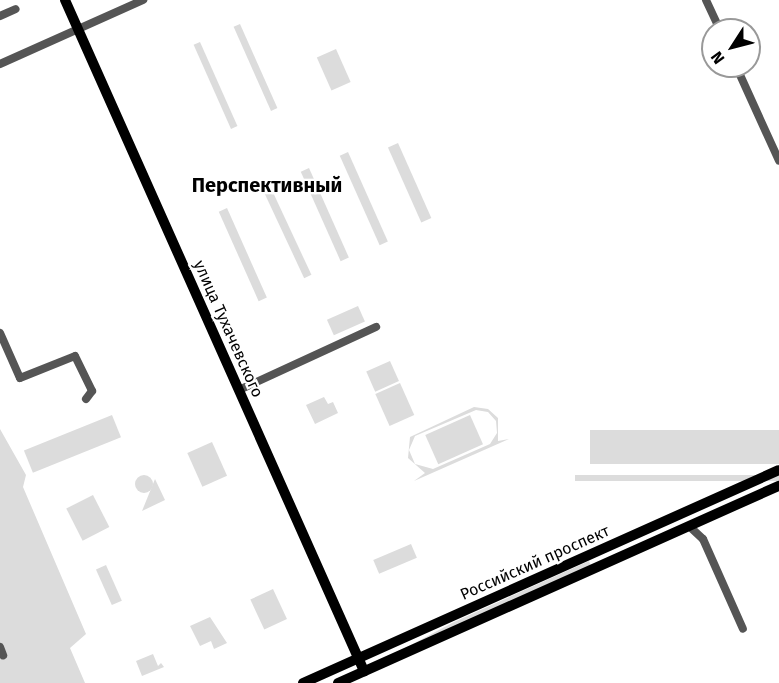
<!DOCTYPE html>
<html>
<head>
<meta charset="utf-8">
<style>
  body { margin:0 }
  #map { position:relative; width:779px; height:683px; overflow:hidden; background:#fff; font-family:"Fira Sans",sans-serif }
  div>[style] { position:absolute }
  .green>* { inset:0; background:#dcdcdc; transform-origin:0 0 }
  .round { border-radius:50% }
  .minor>* { height:8px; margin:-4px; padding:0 4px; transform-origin:4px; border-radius:4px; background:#555 }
  .major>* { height:10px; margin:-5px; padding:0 5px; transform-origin:5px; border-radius:5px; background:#000 }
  span { translate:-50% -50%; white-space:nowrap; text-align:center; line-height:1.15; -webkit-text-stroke:4.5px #fff; paint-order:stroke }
  .street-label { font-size:16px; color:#000 }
  .quarter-label { font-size:20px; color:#000; font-weight:700 }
  .north { position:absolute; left:701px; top:18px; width:60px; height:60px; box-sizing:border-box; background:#fff; border:2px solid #999; border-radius:50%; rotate:234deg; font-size:16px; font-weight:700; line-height:24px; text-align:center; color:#000 }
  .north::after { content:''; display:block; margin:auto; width:21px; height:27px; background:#000; clip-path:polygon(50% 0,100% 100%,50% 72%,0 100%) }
</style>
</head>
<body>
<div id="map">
  <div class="green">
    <i style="left:240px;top:24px;width:92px;height:7px;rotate:66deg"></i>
    <i style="left:200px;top:42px;width:92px;height:7px;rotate:66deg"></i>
    <i style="left:336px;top:49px;width:36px;height:21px;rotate:66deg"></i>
    <i style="left:398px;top:143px;width:82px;height:11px;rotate:66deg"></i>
    <i style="left:348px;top:152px;width:98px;height:9px;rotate:66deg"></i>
    <i style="left:309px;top:168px;width:98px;height:9px;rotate:66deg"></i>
    <i style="left:270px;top:186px;width:98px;height:8px;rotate:65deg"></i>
    <i style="left:227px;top:208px;width:98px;height:9px;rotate:66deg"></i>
    <i style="left:358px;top:306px;width:17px;height:34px;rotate:66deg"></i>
    <i style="left:390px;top:361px;width:22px;height:26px;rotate:66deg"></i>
    <i style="left:400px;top:383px;width:35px;height:27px;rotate:66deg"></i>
    <i style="clip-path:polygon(324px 397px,328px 404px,333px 402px,338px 413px,315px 424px,306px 405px)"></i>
    <i style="clip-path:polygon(evenodd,474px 407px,488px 409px,498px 418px,498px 441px,509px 439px,414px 481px,425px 473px,408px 458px,410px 437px,474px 407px,476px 410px,488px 412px,496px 421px,497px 433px,490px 444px,433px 469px,415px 464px,409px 450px,415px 436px,476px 410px)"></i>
    <i style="left:112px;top:415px;width:24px;height:95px;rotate:68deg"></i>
    <i style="left:470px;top:415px;width:32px;height:49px;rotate:66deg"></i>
    <i style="clip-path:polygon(0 429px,26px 475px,23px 487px,86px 634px,70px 648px,85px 683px,0 683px)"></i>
    <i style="left:779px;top:430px;width:34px;height:189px;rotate:90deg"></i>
    <i style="left:212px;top:442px;width:37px;height:27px;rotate:66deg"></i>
    <i style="left:779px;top:475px;width:6px;height:204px;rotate:90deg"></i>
    <i class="round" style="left:135px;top:475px;width:18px;height:18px"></i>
    <i style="clip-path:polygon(155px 479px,165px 500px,142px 511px)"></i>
    <i style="left:93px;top:495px;width:36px;height:30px;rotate:63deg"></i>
    <i style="left:411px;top:544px;width:15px;height:41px;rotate:67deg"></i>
    <i style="clip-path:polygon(589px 561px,591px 566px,379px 662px,454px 622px)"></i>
    <i style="left:106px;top:565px;width:39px;height:11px;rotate:66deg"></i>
    <i style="left:273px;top:589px;width:33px;height:25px;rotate:65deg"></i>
    <i style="clip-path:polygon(210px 617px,227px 643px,214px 649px,211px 641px,200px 646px,190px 626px)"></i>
    <i style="clip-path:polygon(153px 654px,158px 666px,161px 663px,164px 667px,142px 676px,136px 661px)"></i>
  </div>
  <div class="minor">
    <i style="left:706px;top:0;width:33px;rotate:65deg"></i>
    <i style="left:0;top:16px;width:17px;rotate:-24deg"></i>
    <i style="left:0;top:64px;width:157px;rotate:-24.1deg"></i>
    <i style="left:736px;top:66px;width:104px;rotate:65.6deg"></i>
    <i style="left:0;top:333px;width:49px;rotate:66deg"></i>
    <i style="left:20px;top:378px;width:59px;rotate:-21.8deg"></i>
    <i style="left:75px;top:356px;width:39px;rotate:64deg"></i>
    <i style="left:92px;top:391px;width:10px;rotate:127deg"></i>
    <i style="left:239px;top:390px;width:151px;rotate:-24.7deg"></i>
    <i style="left:689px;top:526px;width:19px;rotate:43deg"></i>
    <i style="left:703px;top:539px;width:98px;rotate:66deg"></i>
    <i style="left:0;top:647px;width:9px;rotate:69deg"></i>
  </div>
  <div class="major">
    <i style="left:65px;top:0;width:735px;rotate:65.98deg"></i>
    <i style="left:303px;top:683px;width:521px;rotate:-24.11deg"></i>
    <i style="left:338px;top:683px;width:483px;rotate:-24.1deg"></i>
  </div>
  <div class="street-label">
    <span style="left:228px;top:329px;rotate:66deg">улица Тухачевского</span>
    <span style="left:535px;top:563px;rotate:-24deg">Российский проспект</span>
  </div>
  <div class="quarter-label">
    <span style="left:267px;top:185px">Перспективный</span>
  </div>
  <div class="north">N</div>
</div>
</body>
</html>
